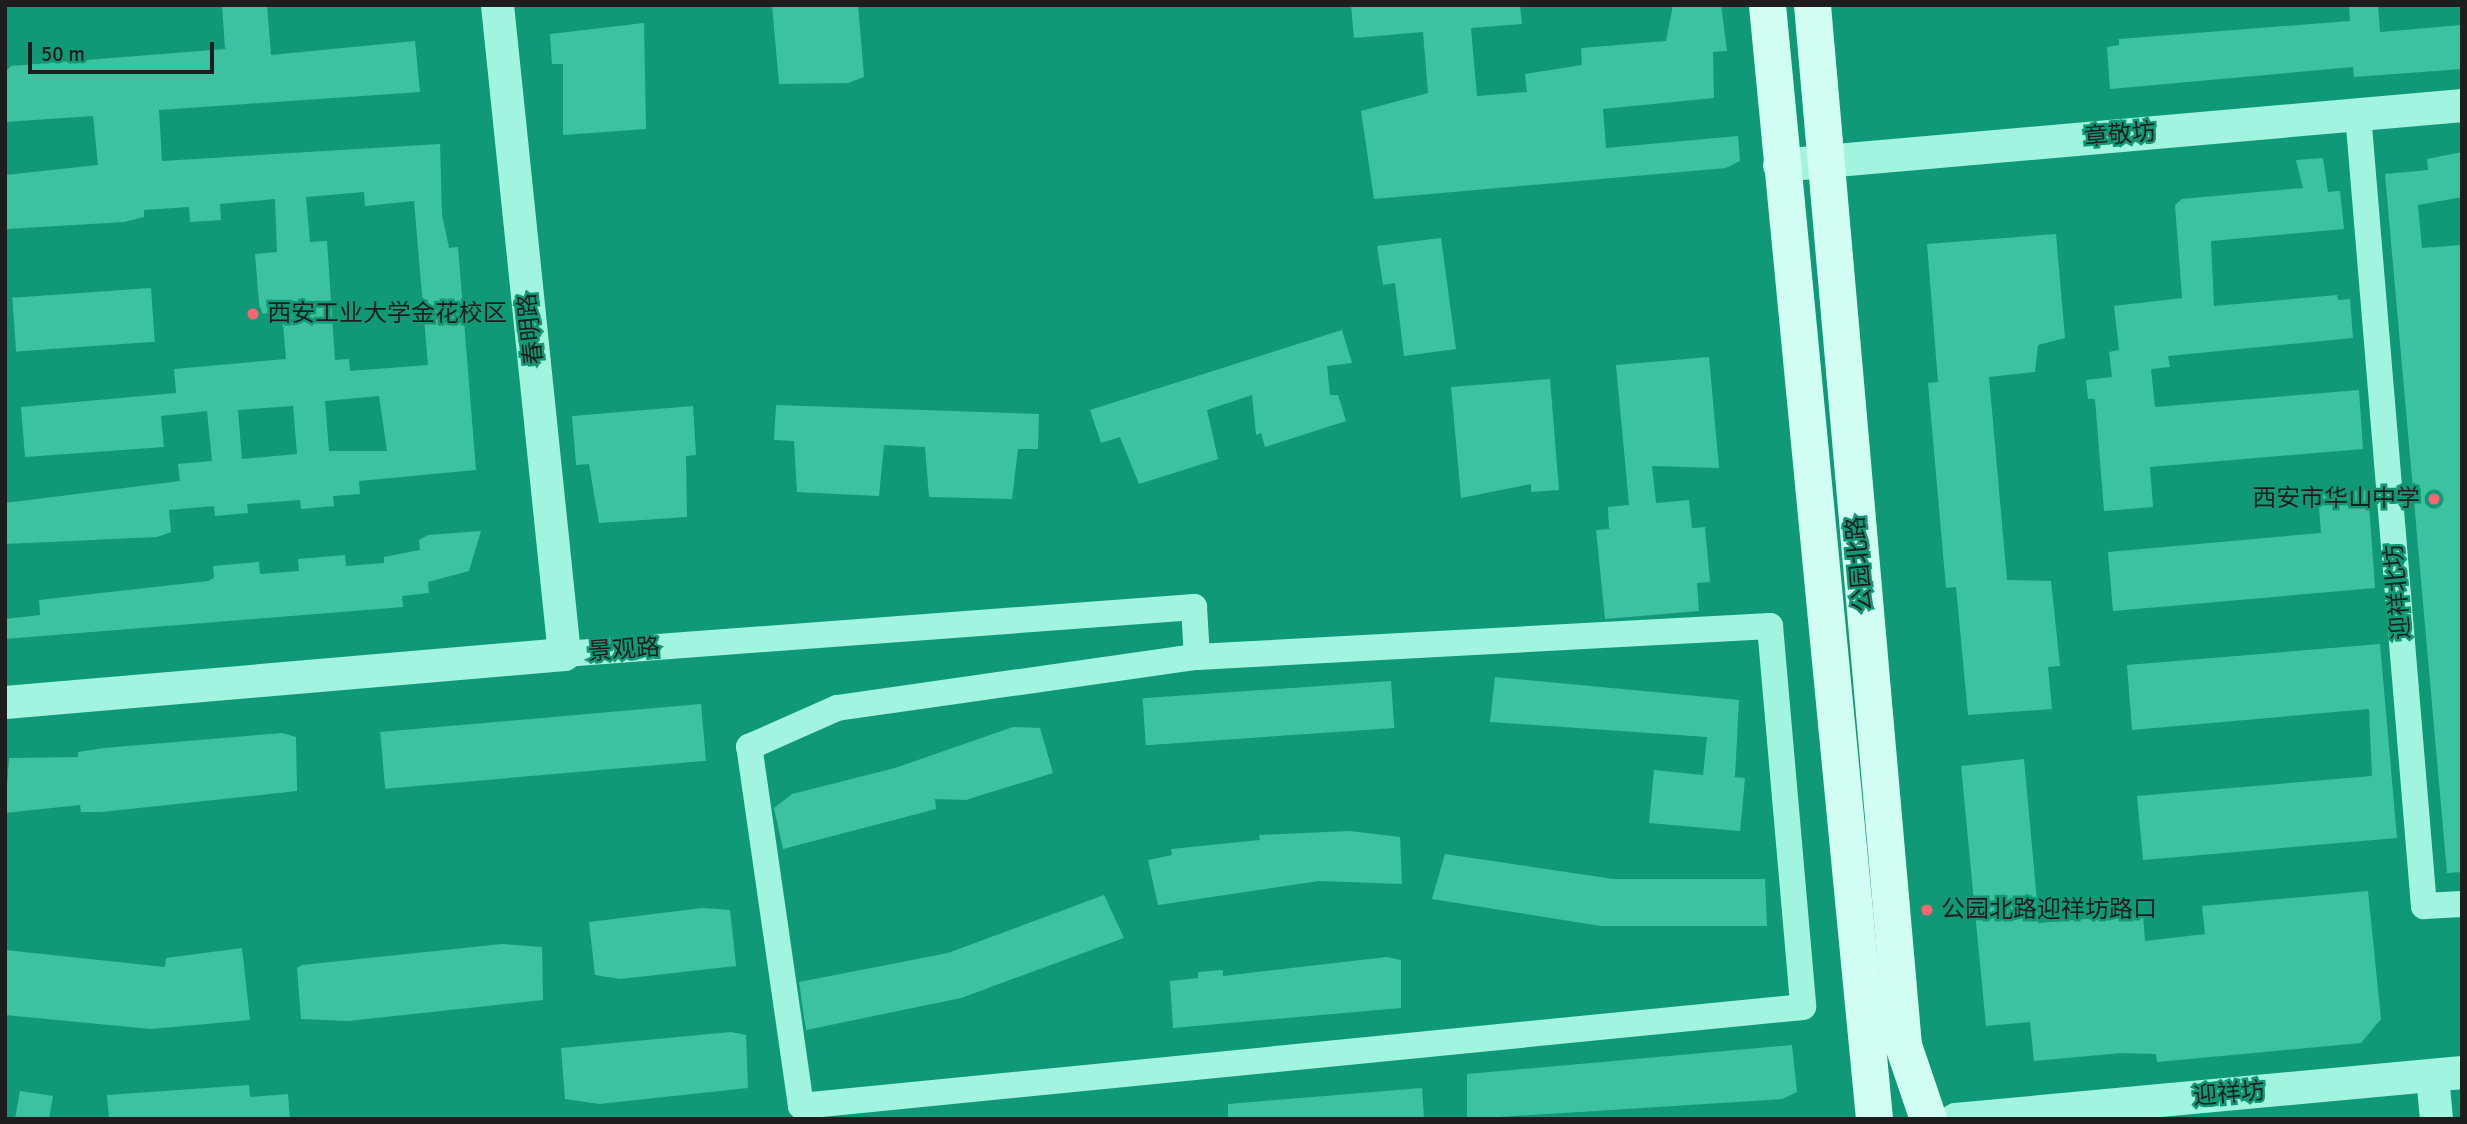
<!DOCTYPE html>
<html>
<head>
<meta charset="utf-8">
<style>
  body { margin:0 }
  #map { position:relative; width:2467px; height:1124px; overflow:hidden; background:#109977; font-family:Signika,"Noto Sans SC",sans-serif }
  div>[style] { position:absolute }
  .building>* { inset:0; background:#3dc2a0; transform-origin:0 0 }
  .minor>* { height:26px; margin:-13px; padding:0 13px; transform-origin:13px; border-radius:13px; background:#a1f5df }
  .tertiary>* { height:33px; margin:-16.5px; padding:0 16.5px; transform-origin:16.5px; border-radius:16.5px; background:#a1f5df }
  .secondary>* { height:37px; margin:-18.5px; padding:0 18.5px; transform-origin:18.5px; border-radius:18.5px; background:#d1fdf3 }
  .dots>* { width:19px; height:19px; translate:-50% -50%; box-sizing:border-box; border:4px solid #109977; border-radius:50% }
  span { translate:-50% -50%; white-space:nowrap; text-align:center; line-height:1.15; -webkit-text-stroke:5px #109977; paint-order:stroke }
  .street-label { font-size:24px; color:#1d1d1d }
  .poi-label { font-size:24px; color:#1d1d1d }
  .left { translate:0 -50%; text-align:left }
  .right { translate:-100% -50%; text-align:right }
  .frame { position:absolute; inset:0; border:7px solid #1d1d1d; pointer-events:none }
  .scale { position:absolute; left:28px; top:42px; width:186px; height:32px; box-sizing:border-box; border:4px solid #1d1d1d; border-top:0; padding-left:9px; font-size:21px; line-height:24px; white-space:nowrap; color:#1d1d1d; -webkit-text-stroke:5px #109977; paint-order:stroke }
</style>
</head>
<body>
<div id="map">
  <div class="building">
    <i style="clip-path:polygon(evenodd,222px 5px,267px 5px,271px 55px,415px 41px,420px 92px,159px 110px,162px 161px,440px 144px,442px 215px,449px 248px,458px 247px,476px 470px,359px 481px,360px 494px,333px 496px,334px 506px,301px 509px,300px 500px,247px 504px,248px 513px,215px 516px,214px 506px,169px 510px,171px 532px,157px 537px,5px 544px,5px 503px,180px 481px,178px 464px,212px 461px,207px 411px,161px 416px,164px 447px,25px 457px,21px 407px,176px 393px,174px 369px,286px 359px,282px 312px,260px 314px,255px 254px,277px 252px,275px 199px,220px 204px,221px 220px,190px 222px,189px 207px,144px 210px,144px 217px,124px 222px,7px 229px,5px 175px,98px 165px,93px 116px,5px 122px,5px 72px,11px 66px,225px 49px,222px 5px,364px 192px,365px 206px,414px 201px,428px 365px,350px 371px,349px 359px,335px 360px,327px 241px,310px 242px,306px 197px,364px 192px,222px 5px,379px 396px,387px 451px,329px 451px,325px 401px,379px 396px,222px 5px,293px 406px,297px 454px,242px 459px,238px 410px,293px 406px)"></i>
    <i style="clip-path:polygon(772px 5px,858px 5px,864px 77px,848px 83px,779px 84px)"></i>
    <i style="clip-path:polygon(1351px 5px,1520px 5px,1522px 24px,1471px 28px,1477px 96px,1527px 92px,1525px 74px,1582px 65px,1581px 48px,1666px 41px,1673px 5px,1721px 5px,1727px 51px,1713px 52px,1714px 98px,1603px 109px,1606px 148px,1738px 136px,1740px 161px,1726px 168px,1374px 199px,1361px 111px,1428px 93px,1423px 32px,1354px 38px)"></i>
    <i style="clip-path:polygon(2349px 5px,2378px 5px,2380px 32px,2462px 25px,2462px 69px,2354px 77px,2353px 67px,2110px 89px,2107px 47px,2119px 45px,2119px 39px,2350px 21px)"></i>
    <i style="clip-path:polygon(644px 23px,646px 129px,563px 135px,563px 64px,552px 64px,550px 34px)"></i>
    <i style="clip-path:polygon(2462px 152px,2462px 197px,2418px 205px,2422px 248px,2462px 245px,2462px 872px,2447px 873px,2385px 174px,2428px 170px,2427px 159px)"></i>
    <i style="clip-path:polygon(2323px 158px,2328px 192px,2340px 191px,2344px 229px,2211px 241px,2214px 306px,2337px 295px,2338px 300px,2350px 299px,2353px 338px,2168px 356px,2170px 367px,2151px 369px,2155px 407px,2359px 390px,2363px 449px,2150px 467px,2153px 507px,2104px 511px,2095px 399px,2088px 399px,2086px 380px,2112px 377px,2109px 352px,2119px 350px,2114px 306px,2182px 298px,2175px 205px,2182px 199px,2303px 188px,2296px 160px)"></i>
    <i style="clip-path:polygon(2056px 234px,2065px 338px,2038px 345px,2035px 372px,1989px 377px,2007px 580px,2051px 581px,2060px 666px,2048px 667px,2052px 709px,1968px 715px,1956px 587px,1946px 588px,1928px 383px,1938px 382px,1927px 244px)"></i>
    <i style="clip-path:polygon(1441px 238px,1456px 349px,1404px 356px,1395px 283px,1383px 285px,1377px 246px)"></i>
    <i style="left:151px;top:288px;width:54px;height:139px;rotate:86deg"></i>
    <i style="clip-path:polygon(1342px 330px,1352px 363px,1327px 366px,1330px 395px,1338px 395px,1346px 421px,1265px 447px,1261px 433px,1256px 435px,1252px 395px,1207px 410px,1218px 459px,1139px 484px,1120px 437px,1101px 443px,1090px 410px)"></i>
    <i style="clip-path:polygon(1709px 357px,1719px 468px,1652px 466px,1656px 503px,1689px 500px,1692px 528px,1705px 527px,1710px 582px,1697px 583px,1699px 611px,1605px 619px,1596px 530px,1609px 529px,1608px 507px,1629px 505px,1616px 365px)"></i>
    <i style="clip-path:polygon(1550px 379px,1559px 490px,1531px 492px,1531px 484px,1461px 498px,1451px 387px)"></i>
    <i style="clip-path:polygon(776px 405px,1039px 414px,1038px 449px,1018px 449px,1012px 499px,929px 497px,925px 447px,884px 445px,879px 496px,797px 492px,794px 441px,774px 440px)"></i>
    <i style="clip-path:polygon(693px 406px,696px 455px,686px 456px,687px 517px,599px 523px,589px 464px,576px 465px,572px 416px)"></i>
    <i style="clip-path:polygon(2368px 490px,2375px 588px,2113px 611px,2108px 552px,2321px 533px,2318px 494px)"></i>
    <i style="clip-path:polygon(481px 531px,469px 571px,428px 582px,429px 593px,402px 596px,403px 607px,5px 639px,5px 619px,40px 615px,39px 600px,208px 581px,214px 578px,213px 566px,259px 562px,260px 574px,299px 571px,298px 559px,345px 555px,346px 566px,384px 563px,384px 557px,420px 550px,419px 540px,428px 535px)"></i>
    <i style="clip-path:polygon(2380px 644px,2397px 838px,2143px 860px,2137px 796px,2372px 776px,2369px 709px,2132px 730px,2127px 665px)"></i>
    <i style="clip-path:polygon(1495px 677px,1739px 700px,1735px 777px,1745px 778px,1740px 831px,1649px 823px,1654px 770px,1703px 775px,1707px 737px,1490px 722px)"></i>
    <i style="left:1391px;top:681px;width:47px;height:249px;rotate:86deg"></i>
    <i style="left:701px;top:704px;width:57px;height:322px;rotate:85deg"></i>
    <i style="clip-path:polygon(1013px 727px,1040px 728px,1053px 773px,966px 800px,935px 799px,936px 809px,783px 849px,774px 808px,792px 794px,895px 768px)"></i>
    <i style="clip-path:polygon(282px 733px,296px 737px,297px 791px,102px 812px,81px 812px,80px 805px,5px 813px,9px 758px,78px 757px,78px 752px,104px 748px)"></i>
    <i style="clip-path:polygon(2024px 759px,2039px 923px,2143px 914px,2145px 941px,2205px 934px,2202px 906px,2368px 891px,2381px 1019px,2361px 1043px,2157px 1062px,2156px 1054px,2121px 1053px,2034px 1061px,2030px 1022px,1986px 1026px,1961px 766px)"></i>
    <i style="clip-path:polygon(1349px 831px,1400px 837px,1402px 884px,1319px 881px,1158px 905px,1148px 860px,1172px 855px,1171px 849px,1260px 840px,1259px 835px)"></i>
    <i style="clip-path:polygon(1445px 854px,1613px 879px,1765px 879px,1767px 926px,1601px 926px,1432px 899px)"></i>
    <i style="clip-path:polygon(1104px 895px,1124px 938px,961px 998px,806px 1030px,799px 982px,948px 953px)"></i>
    <i style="clip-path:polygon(702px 908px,730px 910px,736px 966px,620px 979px,595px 975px,589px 922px)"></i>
    <i style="clip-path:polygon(502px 944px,542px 947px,543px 1000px,348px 1021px,301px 1019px,297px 968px,302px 965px)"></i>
    <i style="clip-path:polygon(242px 948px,250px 1020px,151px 1029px,5px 1015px,5px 950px,165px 967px,166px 958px)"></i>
    <i style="clip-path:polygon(1387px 957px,1401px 960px,1401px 1008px,1173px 1028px,1170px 981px,1198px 978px,1198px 972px,1223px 970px,1223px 976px)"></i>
    <i style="clip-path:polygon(731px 1032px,746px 1035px,748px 1088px,599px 1104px,565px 1099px,561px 1048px)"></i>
    <i style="clip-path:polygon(1792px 1045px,1797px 1092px,1782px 1099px,1467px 1119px,1467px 1074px)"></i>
    <i style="clip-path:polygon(249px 1085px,250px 1097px,288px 1094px,290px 1119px,109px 1119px,107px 1095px)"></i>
    <i style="clip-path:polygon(1422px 1088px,1424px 1119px,1228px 1119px,1228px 1104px)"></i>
    <i style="clip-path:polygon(20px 1091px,53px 1096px,49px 1119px,15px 1119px)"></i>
  </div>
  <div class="minor">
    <i style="left:2358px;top:114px;width:795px;rotate:85.24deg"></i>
    <i style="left:2424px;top:906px;width:38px;rotate:-3deg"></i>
    <i style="left:1770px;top:626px;width:382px;rotate:85deg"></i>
    <i style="left:1803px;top:1007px;width:1007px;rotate:174.36deg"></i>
    <i style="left:801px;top:1106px;width:363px;rotate:-98.2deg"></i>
    <i style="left:749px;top:747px;width:96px;rotate:-23.9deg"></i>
    <i style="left:837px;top:708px;width:364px;rotate:-8.1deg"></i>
    <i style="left:1197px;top:657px;width:574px;rotate:-3.1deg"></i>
    <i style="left:564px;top:654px;width:632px;rotate:-4.27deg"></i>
    <i style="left:1194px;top:607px;width:50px;rotate:86.6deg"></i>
  </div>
  <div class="tertiary">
    <i style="left:1779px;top:165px;width:686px;rotate:-5.02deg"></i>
    <i style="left:5px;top:702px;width:561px;rotate:-4.91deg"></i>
    <i style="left:564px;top:654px;width:652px;rotate:-95.89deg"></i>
    <i style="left:2432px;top:1075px;width:44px;rotate:84.8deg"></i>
    <i style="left:1955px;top:1119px;width:509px;rotate:-5.3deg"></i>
  </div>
  <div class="secondary">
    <i style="left:1767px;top:5px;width:1119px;rotate:84.51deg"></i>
    <i style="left:1812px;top:5px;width:1044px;rotate:85deg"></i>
    <i style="left:1903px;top:1045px;width:78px;rotate:71.3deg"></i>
  </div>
  <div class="dots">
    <i style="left:253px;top:314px;background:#ff6473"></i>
    <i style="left:2434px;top:499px;background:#ff6473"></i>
    <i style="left:1927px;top:910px;background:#ff6473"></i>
  </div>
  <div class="street-label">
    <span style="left:2120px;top:135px;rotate:-5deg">章敬坊</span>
    <span style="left:531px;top:329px;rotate:-96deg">春明路</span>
    <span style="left:1860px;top:564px;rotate:-95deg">公园北路</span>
    <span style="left:2398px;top:592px;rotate:-95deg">迎祥北坊</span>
    <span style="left:624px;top:650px;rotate:-4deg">景观路</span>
    <span style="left:2229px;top:1094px;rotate:-5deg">迎祥坊</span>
  </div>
  <div class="poi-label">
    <span class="left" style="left:267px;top:314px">西安工业大学金花校区</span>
    <span class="right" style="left:2420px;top:499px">西安市华山中学</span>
    <span class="left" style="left:1941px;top:910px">公园北路迎祥坊路口</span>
  </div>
  <div class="frame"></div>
  <div class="scale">50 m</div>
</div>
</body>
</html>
